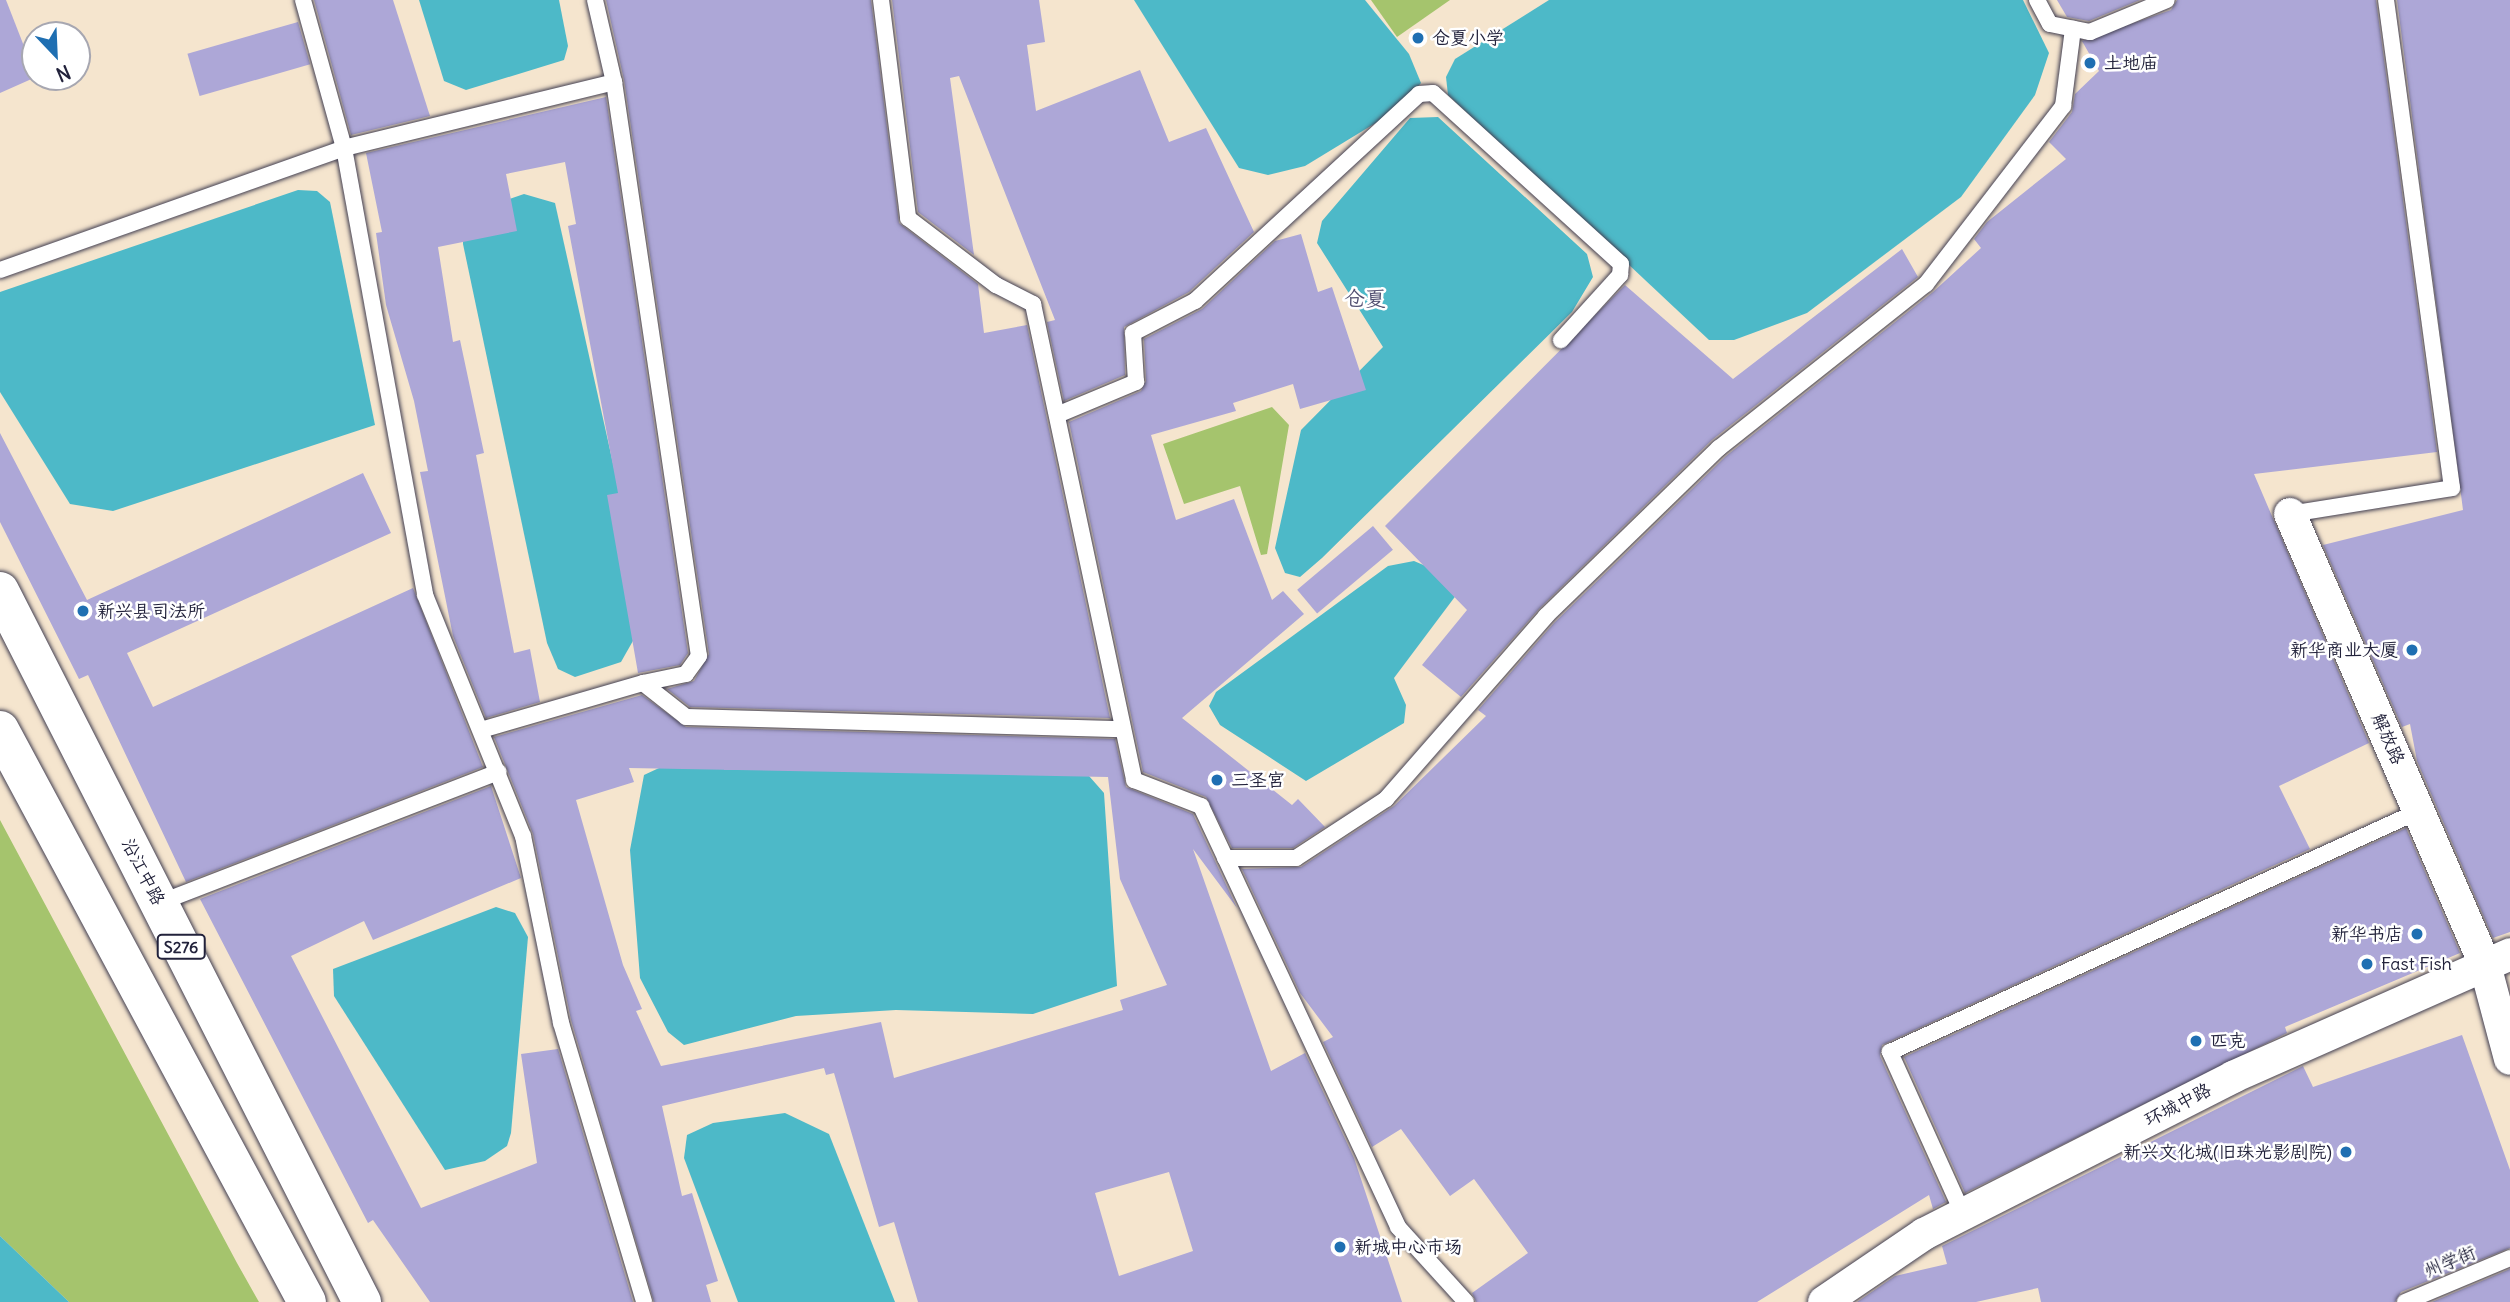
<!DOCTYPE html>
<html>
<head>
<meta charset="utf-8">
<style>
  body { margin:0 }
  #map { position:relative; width:2510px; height:1302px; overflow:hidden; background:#f5e5ce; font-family:Delius,"LXGW WenKai TC",sans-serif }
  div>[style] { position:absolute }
  .green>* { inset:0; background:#a5c46d }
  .water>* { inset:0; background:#4db9c8 }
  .building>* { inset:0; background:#ada7d7; transform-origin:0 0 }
  .roads { filter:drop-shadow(0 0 2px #423f51) drop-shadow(0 0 2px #423f51) }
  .lane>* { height:16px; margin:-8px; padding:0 8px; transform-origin:8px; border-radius:8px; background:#fff }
  .street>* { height:32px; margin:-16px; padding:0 16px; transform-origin:16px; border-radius:16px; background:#fff }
  .primary>* { height:38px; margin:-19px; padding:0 19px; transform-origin:19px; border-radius:19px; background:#fff }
  .dots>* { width:19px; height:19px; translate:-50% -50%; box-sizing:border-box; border:4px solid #fff; border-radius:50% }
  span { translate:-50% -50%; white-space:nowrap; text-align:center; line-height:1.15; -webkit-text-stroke:5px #fff; paint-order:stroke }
  .shield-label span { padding:2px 5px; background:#fff; border:2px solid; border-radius:5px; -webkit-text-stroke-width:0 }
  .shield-label { font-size:16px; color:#22223b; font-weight:700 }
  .poi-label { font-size:18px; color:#22223b }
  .left { translate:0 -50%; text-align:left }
  .right { translate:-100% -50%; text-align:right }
  .street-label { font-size:18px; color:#22223b }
  .quarter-label { font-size:21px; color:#535172 }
  .north { position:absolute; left:21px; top:21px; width:70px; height:70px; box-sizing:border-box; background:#fff; border:2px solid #a7a7b1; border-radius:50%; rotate:157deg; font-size:19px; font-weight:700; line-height:28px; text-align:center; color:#22223b }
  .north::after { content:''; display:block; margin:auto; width:24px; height:32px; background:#1f6fb2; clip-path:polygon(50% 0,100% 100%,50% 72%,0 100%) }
</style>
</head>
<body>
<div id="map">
  <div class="green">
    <i style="clip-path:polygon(1371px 0,1450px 0,1397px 37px)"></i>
    <i style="clip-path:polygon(1272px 407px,1289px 425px,1267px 554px,1261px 555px,1240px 486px,1184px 504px,1163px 444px)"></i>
    <i style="clip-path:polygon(0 820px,237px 1263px,259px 1302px,69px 1302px,0 1236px)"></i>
  </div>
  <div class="water">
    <i style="clip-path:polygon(419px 0,559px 0,568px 46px,564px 60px,466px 90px,444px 81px)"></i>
    <i style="clip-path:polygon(1134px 0,1365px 0,1409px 54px,1421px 83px,1397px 110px,1305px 166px,1268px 175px,1239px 168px)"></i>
    <i style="clip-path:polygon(1549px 0,2023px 0,2049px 53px,2035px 95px,1961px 197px,1807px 313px,1734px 340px,1709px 340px,1448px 95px,1446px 77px,1455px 59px)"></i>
    <i style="clip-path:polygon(1438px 117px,1587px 254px,1593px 277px,1572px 312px,1322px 558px,1300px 577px,1285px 573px,1275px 548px,1301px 430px,1383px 347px,1317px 243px,1322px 221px,1410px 118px)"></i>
    <i style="clip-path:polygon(298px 190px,317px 191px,330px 202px,375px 425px,113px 511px,70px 504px,0 392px,0 292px)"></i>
    <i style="clip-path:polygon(524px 194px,555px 203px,647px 616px,621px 662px,575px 677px,558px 669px,547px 643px,463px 244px,463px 215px)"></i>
    <i style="clip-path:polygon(1414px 561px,1435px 570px,1457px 594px,1394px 678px,1406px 705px,1404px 723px,1306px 781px,1220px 725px,1209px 706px,1216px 692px,1388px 566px)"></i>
    <i style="clip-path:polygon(674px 761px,1089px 776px,1104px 793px,1117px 986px,1033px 1014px,896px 1010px,796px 1016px,684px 1045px,668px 1032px,640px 978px,630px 850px,644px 775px)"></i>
    <i style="clip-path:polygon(496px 907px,515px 913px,528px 937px,511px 1133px,507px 1146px,485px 1161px,445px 1170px,334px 996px,333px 969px)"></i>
    <i style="clip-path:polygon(785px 1113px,829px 1134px,895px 1302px,738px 1302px,684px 1158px,687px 1135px,713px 1123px)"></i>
    <i style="clip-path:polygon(0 1236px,69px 1302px,0 1302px)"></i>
  </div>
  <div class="building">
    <i style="clip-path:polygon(0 0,6px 0,36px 77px,0 93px)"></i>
    <i style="clip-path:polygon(314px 0,393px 0,430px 116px,351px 135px)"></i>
    <i style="clip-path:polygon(606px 0,871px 0,899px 223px,978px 284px,984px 333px,1027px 325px,1110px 718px,690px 707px,667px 689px,694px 681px,709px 654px,624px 80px)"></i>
    <i style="clip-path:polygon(892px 0,1039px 0,1045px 42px,1027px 45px,1036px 111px,1140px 70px,1169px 142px,1206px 128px,1254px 232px,1189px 292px,1124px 327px,1125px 375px,1064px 401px,1047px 322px,1055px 320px,959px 76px,950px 78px,974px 255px,918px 212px)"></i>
    <i style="clip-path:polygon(2057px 0,2140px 0,2089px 21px,2067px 17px)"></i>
    <i style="clip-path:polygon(2177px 0,2376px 0,2437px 452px,2254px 474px,2369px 743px,2279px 786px,2310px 849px,1882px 1045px,1880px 1056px,1946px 1202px,1933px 1209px,1929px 1195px,1757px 1302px,1476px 1302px,1472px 1293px,1528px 1253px,1474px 1179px,1450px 1196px,1401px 1129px,1372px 1147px,1323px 1042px,1333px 1037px,1300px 993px,1242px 869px,1301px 867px,1394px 806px,1486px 716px,1478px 710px,1554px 623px,1726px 456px,1933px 292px,1981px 248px,1974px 239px,1987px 222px,2066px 159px,2049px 142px,2072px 112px,2075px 94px,2099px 71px,2082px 41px,2171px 10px)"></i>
    <i style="clip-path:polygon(2397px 0,2510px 0,2510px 932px,2493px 938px,2417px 761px,2410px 724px,2402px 727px,2323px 545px,2463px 510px)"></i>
    <i style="left:298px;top:22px;width:44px;height:115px;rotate:74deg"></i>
    <i style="clip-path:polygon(606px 97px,688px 653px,680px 665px,638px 673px,607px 495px,618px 493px,568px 226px,576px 224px,565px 162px,506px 174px,517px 231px,438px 247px,453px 342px,460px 340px,484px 453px,476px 455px,514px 653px,530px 649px,540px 702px,486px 718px,453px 636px,420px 472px,428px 471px,414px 401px,386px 305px,376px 233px,382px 232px,366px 153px)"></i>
    <i style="clip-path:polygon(1301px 234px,1318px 292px,1332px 287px,1366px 390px,1300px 409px,1293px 384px,1233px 403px,1236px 411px,1151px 435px,1176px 520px,1234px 499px,1272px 600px,1283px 591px,1304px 614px,1182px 718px,1292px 805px,1298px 799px,1325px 827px,1293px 848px,1232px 848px,1206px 797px,1143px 772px,1069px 422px,1141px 391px,1146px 381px,1144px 339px,1202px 309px,1275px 241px)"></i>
    <i style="clip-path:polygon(1902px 249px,1918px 277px,1712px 440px,1539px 609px,1461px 697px,1422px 665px,1467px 610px,1385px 526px,1625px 285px,1733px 379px)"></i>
    <i style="clip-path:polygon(0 433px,87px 600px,363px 473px,391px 533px,127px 653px,153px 707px,413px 588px,483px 767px,186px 882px,88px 675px,79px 679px,0 522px)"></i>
    <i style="left:1373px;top:526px;width:31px;height:99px;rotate:50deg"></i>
    <i style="clip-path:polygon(evenodd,642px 695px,686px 727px,1115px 739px,1126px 787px,1193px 814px,1237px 908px,1193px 849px,1271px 1071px,1305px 1053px,1354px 1158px,1402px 1302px,918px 1302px,894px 1222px,879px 1227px,834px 1073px,826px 1075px,824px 1068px,662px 1106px,682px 1196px,692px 1193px,718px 1281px,706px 1285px,711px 1302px,654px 1302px,571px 1020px,533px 834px,494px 737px,642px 695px,629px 768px,1108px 777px,1120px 879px,1167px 985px,1120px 1000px,1123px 1010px,894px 1078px,881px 1022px,661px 1066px,636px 1011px,642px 1009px,623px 965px,576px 800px,634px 782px,629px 768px,642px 695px,1169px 1172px,1193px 1251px,1119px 1276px,1095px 1193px,1169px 1172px)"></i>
    <i style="clip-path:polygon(491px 786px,521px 878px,373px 940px,364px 921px,291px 956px,421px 1208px,537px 1163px,521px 1054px,558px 1049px,633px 1302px,430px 1302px,373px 1220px,368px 1223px,200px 899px)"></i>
    <i style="clip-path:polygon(2406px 828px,2460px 953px,2285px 1027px,2287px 1033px,1965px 1193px,1904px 1057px)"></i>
    <i style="clip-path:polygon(2462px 1035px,2510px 1170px,2510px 1248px,2401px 1292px,2395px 1302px,2041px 1302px,2038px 1288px,1976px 1302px,1857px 1302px,1895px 1276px,1947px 1264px,1942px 1246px,2303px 1066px,2313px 1087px)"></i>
    <i style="clip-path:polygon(2510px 1269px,2510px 1302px,2432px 1302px)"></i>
  </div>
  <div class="roads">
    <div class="lane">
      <i style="left:303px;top:0;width:154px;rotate:74.5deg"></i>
      <i style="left:344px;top:148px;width:454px;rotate:79.7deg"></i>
      <i style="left:425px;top:595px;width:260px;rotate:67.9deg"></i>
      <i style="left:523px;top:836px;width:191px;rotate:78.5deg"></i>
      <i style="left:561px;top:1023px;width:291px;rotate:73.4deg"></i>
      <i style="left:595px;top:0;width:84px;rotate:77deg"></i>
      <i style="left:614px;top:82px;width:580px;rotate:81.58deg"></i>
      <i style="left:699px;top:656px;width:22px;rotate:126deg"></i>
      <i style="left:686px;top:674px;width:44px;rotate:168.2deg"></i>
      <i style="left:881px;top:0;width:220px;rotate:82.9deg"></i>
      <i style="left:908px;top:218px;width:111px;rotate:37.3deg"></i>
      <i style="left:996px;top:285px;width:42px;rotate:27.2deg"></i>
      <i style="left:1033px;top:304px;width:487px;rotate:78deg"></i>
      <i style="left:1134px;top:780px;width:72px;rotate:21.2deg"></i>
      <i style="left:1201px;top:806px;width:465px;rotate:64.9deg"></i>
      <i style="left:1398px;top:1227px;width:101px;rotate:47.8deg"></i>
      <i style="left:2037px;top:0;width:27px;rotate:62deg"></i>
      <i style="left:2050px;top:24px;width:41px;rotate:11.3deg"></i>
      <i style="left:2090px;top:32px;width:83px;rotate:-22.6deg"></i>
      <i style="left:0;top:270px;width:365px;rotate:-19.5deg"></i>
      <i style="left:344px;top:148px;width:278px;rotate:-13.7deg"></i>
      <i style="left:1057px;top:415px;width:86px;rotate:-22.7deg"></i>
      <i style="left:1136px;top:382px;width:49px;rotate:-93.5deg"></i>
      <i style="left:1133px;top:333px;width:70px;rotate:-27.3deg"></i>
      <i style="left:1195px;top:301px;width:305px;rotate:-42.7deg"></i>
      <i style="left:1419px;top:94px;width:14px;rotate:-4deg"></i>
      <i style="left:1433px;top:93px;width:254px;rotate:42.3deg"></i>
      <i style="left:1621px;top:264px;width:11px;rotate:95deg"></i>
      <i style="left:1620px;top:275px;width:88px;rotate:132.2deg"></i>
      <i style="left:2290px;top:514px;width:164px;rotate:-9.1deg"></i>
      <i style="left:2452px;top:488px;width:492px;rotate:-97.7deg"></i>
      <i style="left:481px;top:730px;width:169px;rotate:-16.2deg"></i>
      <i style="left:643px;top:683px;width:55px;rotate:38.3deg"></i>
      <i style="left:686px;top:717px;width:437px;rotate:1.6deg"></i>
      <i style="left:1225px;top:858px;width:71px"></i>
      <i style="left:1296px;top:858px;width:108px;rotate:-33.2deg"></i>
      <i style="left:1386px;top:799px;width:243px;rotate:-48.8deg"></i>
      <i style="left:1546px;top:616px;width:241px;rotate:-44.2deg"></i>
      <i style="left:1719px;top:448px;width:264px;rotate:-38.4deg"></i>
      <i style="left:1926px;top:284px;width:225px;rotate:-52.4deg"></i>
      <i style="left:2063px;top:106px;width:78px;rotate:-82.6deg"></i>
      <i style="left:159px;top:903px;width:364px;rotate:-21.1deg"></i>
      <i style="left:1963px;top:1214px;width:178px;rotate:-114.3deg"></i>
      <i style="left:1890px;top:1052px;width:581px;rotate:-24.49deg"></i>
      <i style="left:2405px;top:1302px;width:114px;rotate:-22.7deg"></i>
    </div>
    <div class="street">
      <i style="left:2290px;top:514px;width:491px;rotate:66.6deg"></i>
      <i style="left:2485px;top:965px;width:97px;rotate:75.1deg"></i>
      <i style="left:1824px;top:1302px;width:121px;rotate:-34.2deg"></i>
      <i style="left:1924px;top:1234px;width:347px;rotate:-26.9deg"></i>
      <i style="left:2233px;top:1077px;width:303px;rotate:-23.9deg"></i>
    </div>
    <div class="primary">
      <i style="left:0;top:591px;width:798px;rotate:63.02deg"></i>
      <i style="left:0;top:730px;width:649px;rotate:61.78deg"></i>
    </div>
  </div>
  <div class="dots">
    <i style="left:1418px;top:38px;background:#1f6fb2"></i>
    <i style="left:2090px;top:63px;background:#1f6fb2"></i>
    <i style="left:83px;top:611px;background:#1f6fb2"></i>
    <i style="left:2412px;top:650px;background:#1f6fb2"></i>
    <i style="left:1217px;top:780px;background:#1f6fb2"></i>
    <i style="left:2417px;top:934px;background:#1f6fb2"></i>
    <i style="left:2367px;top:964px;background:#1f6fb2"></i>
    <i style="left:2196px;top:1041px;background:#1f6fb2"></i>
    <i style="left:2346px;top:1152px;background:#1f6fb2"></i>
    <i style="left:1340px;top:1247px;background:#1f6fb2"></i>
  </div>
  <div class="shield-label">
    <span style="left:181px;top:947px">S276</span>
  </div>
  <div class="poi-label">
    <span class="left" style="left:1432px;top:38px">仓夏小学</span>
    <span class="left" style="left:2104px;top:63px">土地庙</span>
    <span class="left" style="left:97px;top:611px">新兴县司法所</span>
    <span class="right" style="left:2398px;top:650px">新华商业大厦</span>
    <span class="left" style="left:1231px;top:780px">三圣宫</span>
    <span class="right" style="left:2403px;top:934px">新华书店</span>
    <span class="left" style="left:2381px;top:964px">Fast Fish</span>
    <span class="left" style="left:2210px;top:1041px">匹克</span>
    <span class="right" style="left:2332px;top:1152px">新兴文化城(旧珠光影剧院)</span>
    <span class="left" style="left:1354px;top:1247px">新城中心市场</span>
  </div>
  <div class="street-label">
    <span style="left:2388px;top:739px;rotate:66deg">解放路</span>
    <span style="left:143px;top:872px;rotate:63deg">沿江中路</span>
    <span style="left:2178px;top:1105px;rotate:-27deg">环城中路</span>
    <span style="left:2450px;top:1262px;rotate:-23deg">州学街</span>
  </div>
  <div class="quarter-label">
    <span style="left:1365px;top:299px">仓夏</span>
  </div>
  <div class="north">N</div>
</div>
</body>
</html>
